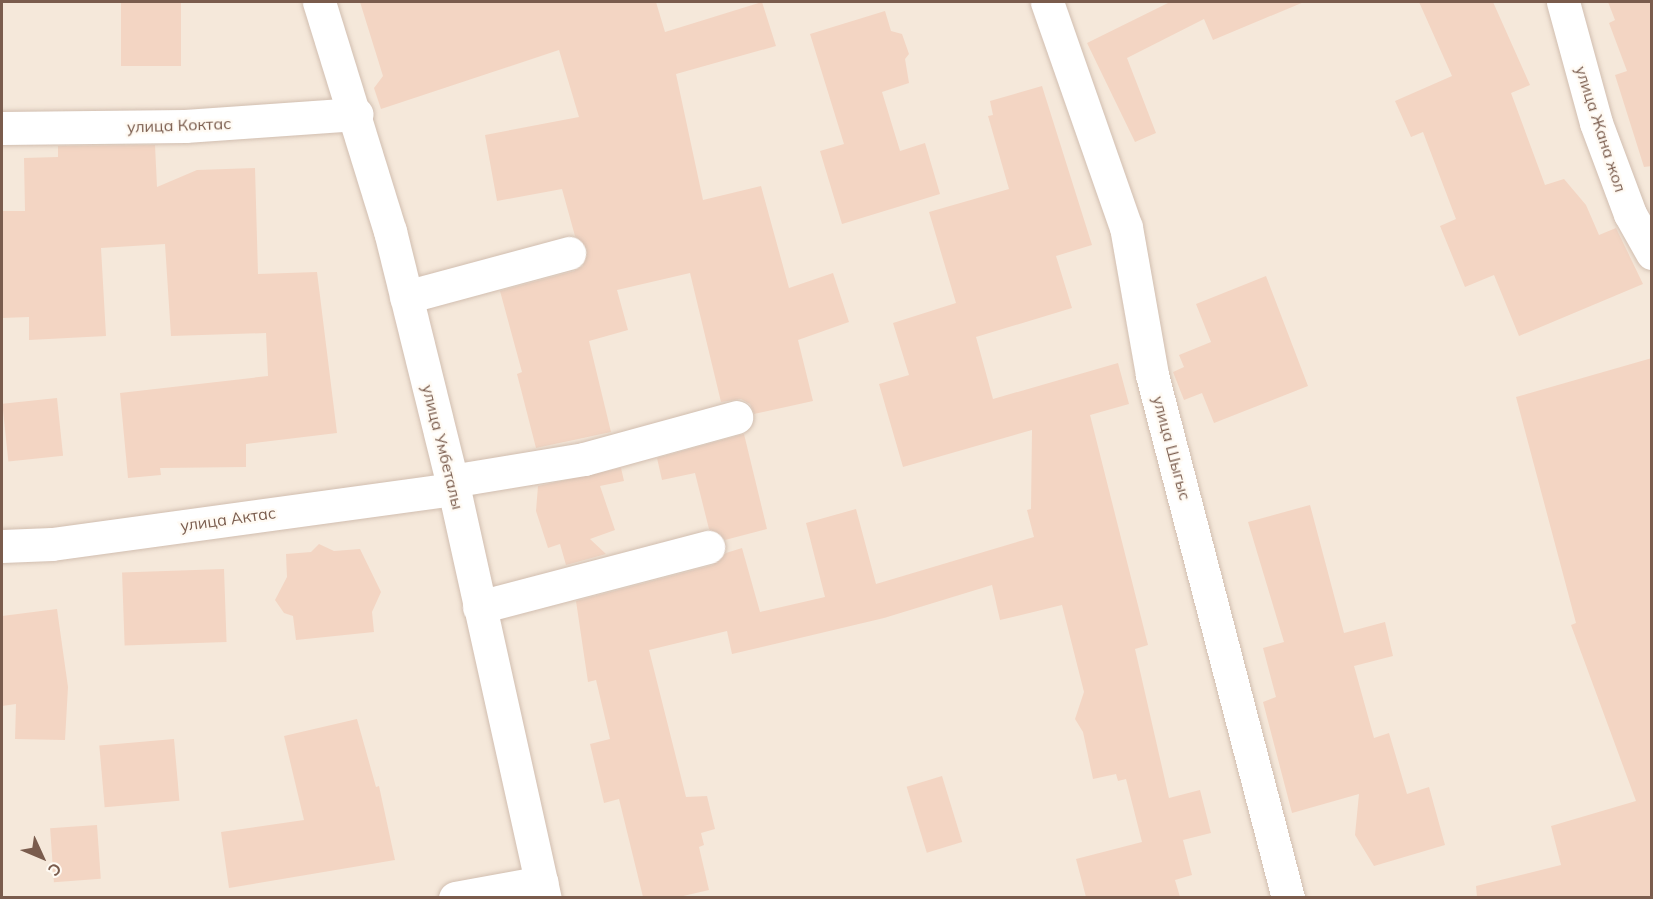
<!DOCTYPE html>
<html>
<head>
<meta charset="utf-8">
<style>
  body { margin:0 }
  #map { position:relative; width:1653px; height:899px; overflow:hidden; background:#fdf6ec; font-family:Mulish,sans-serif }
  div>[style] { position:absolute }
  .residential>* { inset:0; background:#f5e8da; transform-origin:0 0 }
  .building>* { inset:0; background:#f3d5c3; transform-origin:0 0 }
  .roads { filter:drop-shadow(0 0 2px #d1beb0) drop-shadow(0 0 2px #d1beb0) }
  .minor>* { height:33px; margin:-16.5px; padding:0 16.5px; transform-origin:16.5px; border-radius:16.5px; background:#fff }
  span { translate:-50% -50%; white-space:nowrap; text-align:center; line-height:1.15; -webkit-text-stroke:4.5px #fffaf3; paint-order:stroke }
  .street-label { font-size:16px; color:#7a5c4d }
  .frame { position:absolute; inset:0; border:3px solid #7a5c4d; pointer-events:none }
  .north { position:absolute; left:12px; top:827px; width:60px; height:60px; -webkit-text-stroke:4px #fffaf3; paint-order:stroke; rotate:134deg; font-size:16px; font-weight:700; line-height:24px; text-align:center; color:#7a5c4d }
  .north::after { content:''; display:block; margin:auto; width:21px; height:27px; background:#7a5c4d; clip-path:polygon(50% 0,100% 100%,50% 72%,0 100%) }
</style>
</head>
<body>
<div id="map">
  <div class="residential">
    <i style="left:2px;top:2px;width:1649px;height:895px"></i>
  </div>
  <div class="building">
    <i style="left:121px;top:2px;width:60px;height:64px"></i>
    <i style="clip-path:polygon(360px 2px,656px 2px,665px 32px,762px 2px,776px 46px,676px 74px,703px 200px,761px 186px,789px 288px,833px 273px,849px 322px,798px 340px,813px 401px,754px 414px,750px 404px,741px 399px,721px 402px,690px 273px,617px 290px,628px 330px,589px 341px,611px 432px,536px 448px,517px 374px,522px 372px,500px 291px,574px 271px,583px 266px,587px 249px,575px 236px,562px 189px,497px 201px,485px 135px,579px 117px,559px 50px,381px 109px,374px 88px,383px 76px)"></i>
    <i style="clip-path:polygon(1170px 2px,1304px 2px,1213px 40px,1204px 19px,1127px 58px,1156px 133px,1135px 142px,1087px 43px)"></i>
    <i style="clip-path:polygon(1419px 2px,1493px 2px,1530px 85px,1511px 93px,1545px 185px,1564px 179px,1586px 205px,1599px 235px,1616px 228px,1643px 284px,1519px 336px,1494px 275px,1465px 287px,1440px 226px,1456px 219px,1423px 132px,1411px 137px,1395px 101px,1452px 76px)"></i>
    <i style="clip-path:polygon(1608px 2px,1652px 2px,1652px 166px,1644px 167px,1615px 75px,1627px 71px,1609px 23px,1615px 20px)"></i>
    <i style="clip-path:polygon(885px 11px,891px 31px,902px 34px,909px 54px,905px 59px,909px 83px,882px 92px,900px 151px,925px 143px,940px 194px,842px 224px,820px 151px,844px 144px,810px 34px)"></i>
    <i style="clip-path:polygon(1042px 86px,1092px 245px,1056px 256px,1072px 308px,976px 337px,993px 399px,1118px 363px,1129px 404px,1090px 415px,1148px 645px,1135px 649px,1169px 798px,1200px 790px,1211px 833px,1183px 840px,1192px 875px,1175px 880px,1180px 897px,1086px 897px,1076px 859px,1142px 842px,1126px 779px,1118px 781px,1116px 774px,1093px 779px,1083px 732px,1075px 719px,1084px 692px,1062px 605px,1000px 620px,992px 585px,884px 618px,732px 654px,727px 631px,649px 650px,686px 797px,707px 796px,715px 829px,701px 833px,704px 845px,699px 847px,709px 890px,679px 897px,643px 897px,619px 799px,604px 803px,590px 744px,610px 739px,596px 680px,588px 682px,576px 601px,713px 565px,726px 553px,742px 548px,760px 612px,825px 597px,806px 523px,856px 509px,876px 584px,1034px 537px,1027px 510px,1031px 509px,1032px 430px,903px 467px,879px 384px,909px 375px,893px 323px,956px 303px,929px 212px,1009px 189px,988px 116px,993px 115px,990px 101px)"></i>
    <i style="clip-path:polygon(155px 145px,157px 187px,197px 170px,255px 168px,258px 274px,317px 272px,337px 433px,246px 444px,246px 467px,160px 468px,161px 475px,128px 478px,120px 393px,268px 376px,266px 333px,171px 336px,165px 244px,101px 248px,106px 336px,29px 340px,29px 317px,2px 318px,2px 211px,25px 211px,24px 158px,58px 157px,58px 146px)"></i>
    <i style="clip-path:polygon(1266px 276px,1308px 386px,1214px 423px,1202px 393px,1184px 400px,1173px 372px,1184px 367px,1179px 355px,1211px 342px,1196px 304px)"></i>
    <i style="clip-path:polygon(1652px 358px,1652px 897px,1477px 897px,1476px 886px,1561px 865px,1551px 826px,1636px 801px,1571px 625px,1576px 623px,1516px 397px)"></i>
    <i style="left:57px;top:398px;width:58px;height:55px;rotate:84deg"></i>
    <i style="clip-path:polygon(744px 434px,767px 529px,725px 540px,709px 529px,695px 473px,662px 480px,657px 458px)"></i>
    <i style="clip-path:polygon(621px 468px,624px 481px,600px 486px,615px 530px,590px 539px,606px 554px,566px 565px,560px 544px,548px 548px,536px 511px,538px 486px)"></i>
    <i style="clip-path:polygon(1310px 505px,1344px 633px,1385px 622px,1393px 656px,1354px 666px,1374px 738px,1389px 733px,1407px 794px,1429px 787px,1445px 845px,1374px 866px,1355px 835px,1359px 794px,1292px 813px,1263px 702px,1276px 697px,1263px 648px,1284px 642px,1248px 522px)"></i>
    <i style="clip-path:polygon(319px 544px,334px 551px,360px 549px,381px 592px,372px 612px,374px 632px,296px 640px,293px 616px,284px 613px,275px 600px,287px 577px,286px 554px,311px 552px)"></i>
    <i style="left:224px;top:569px;width:73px;height:102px;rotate:88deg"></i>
    <i style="clip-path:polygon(57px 609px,68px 687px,65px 740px,15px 739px,16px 704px,2px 706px,2px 616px)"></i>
    <i style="clip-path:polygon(357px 719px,376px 787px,379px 786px,395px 860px,229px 888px,221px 832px,304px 820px,284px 736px)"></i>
    <i style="left:174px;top:739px;width:62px;height:75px;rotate:85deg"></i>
    <i style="left:942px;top:776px;width:69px;height:37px;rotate:73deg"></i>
    <i style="left:97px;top:825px;width:54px;height:47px;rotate:86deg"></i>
  </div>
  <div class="roads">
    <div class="minor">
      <i style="left:319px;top:2px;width:240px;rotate:72.8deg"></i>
      <i style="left:390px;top:231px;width:266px;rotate:76.1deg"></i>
      <i style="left:454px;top:489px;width:419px;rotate:77.5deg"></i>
      <i style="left:1047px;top:2px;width:238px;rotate:70.7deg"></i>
      <i style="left:1126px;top:227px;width:150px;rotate:80deg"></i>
      <i style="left:1152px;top:375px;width:540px;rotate:75.42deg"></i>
      <i style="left:1563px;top:2px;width:125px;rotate:74.7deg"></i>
      <i style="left:1596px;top:123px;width:97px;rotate:69.5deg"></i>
      <i style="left:1630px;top:214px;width:45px;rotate:60.6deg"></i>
      <i style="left:2px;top:128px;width:183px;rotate:-0.6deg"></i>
      <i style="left:185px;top:126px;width:172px;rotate:-4deg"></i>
      <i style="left:406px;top:297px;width:169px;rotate:-15.1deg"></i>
      <i style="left:451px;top:481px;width:135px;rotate:-9.4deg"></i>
      <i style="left:584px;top:459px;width:158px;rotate:-15.4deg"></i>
      <i style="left:2px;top:546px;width:50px;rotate:-2.3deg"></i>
      <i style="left:52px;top:544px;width:406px;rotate:-7.8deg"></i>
      <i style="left:479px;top:607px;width:237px;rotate:-14.7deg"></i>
      <i style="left:455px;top:898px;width:88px;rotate:-10.4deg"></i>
    </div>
  </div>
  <div class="street-label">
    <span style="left:179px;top:125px;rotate:-2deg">улица Коктас</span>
    <span style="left:1601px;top:129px;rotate:72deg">улица Жана жол</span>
    <span style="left:443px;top:447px;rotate:76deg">улица Умбеталы</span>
    <span style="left:1172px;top:448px;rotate:75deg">улица Шыгыс</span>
    <span style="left:228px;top:519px;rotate:-8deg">улица Актас</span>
  </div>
  <div class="frame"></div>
  <div class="north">С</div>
</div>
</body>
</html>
